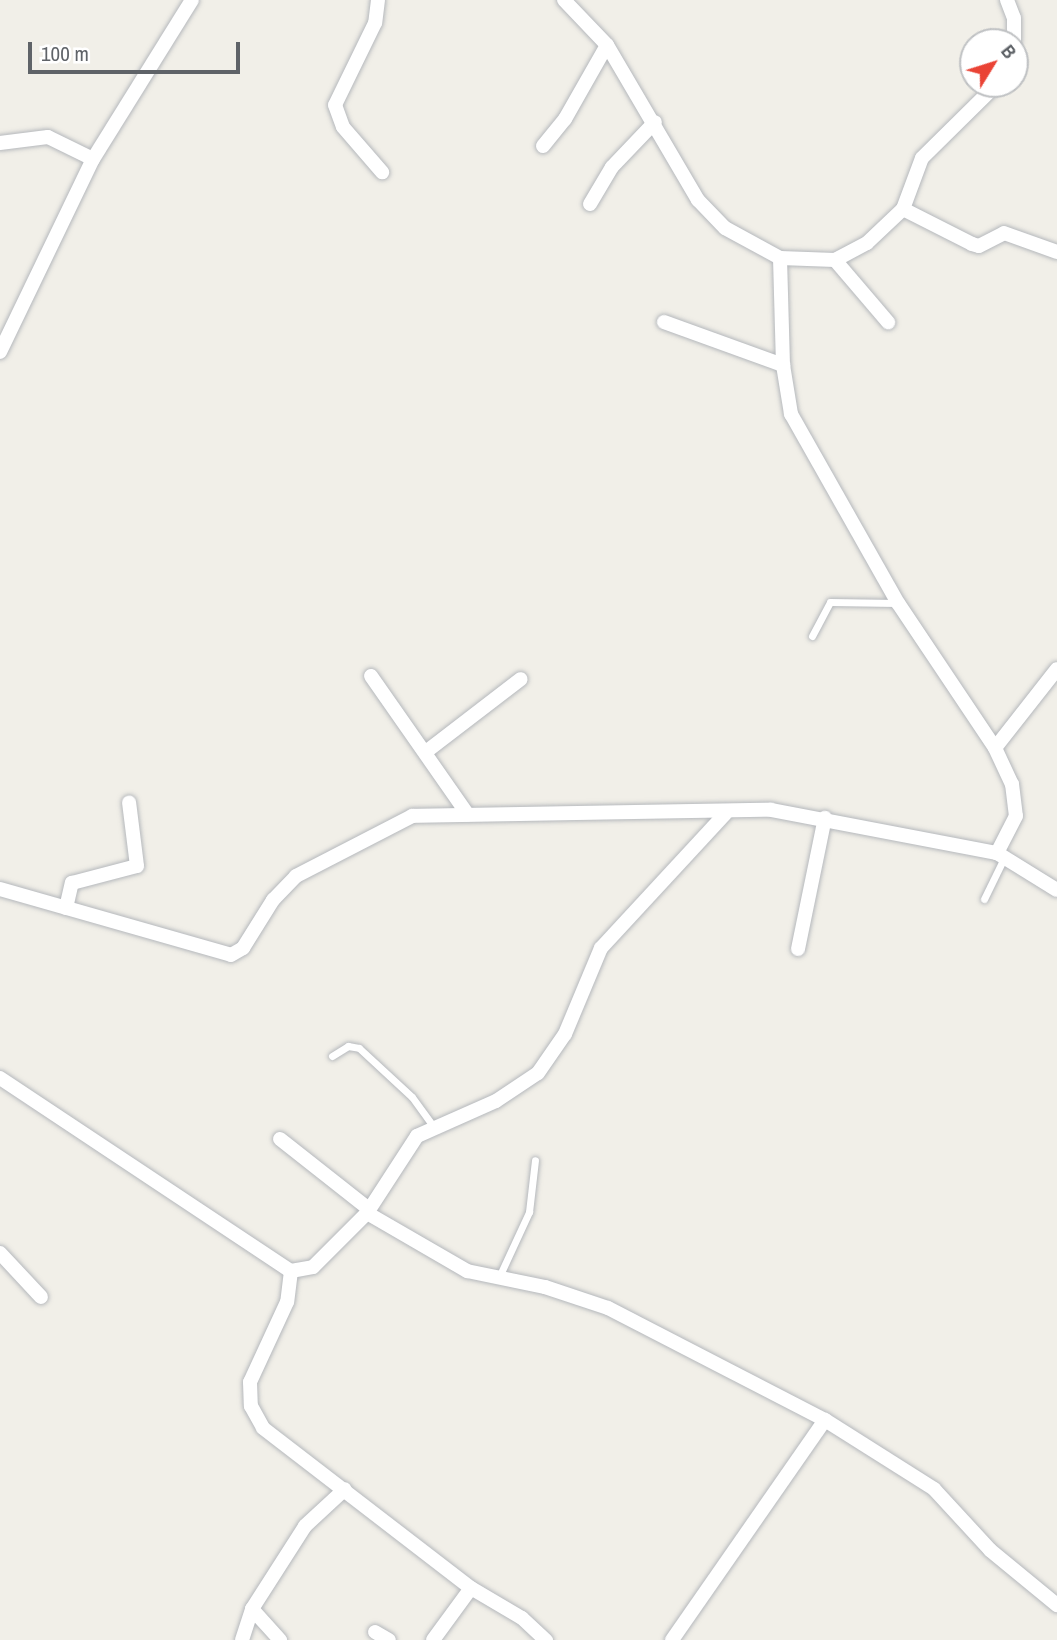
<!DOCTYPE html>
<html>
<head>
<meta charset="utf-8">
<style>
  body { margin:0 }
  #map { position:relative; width:1057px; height:1640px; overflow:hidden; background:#f1efe8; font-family:"Archivo Narrow",sans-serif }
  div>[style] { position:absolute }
  .roads { filter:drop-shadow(0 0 2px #b5b8bc) drop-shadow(0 0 2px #b5b8bc) }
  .service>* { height:7px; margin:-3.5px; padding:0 3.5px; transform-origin:3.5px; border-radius:3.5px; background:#fff }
  .minor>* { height:14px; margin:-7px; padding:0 7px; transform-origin:7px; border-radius:7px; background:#fff }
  span { translate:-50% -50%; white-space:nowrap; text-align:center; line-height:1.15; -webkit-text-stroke:5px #fff; paint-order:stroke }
  .north { position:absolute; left:959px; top:28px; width:70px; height:70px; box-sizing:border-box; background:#fff; border:2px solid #bfc1c3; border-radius:50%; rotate:52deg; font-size:19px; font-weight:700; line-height:28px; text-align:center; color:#5f6368 }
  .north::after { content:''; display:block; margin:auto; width:24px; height:32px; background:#ea4335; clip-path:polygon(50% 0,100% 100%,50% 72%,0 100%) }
  .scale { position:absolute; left:28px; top:42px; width:212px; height:32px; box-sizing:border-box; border:4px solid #5f6368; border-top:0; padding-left:9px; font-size:21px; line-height:24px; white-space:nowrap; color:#5f6368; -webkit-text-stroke:5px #fff; paint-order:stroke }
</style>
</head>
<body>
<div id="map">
  <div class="roads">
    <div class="service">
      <i style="left:812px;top:636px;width:38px;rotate:-62deg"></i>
      <i style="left:830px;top:602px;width:67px;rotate:0.9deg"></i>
      <i style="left:984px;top:899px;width:46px;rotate:-64deg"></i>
      <i style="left:332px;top:1056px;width:19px;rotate:-32deg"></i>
      <i style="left:348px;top:1046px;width:11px;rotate:10deg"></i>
      <i style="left:359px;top:1048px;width:72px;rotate:42.8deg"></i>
      <i style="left:412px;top:1097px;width:36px;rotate:54deg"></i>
      <i style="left:499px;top:1277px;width:72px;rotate:-65.2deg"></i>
      <i style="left:529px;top:1212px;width:52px;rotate:-83.4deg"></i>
    </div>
    <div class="minor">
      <i style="left:378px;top:0;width:23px;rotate:97deg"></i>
      <i style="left:375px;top:23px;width:91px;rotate:116deg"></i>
      <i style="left:335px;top:105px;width:23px;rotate:70deg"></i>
      <i style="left:343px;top:127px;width:60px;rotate:49.1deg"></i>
      <i style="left:564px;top:0;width:62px;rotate:46.3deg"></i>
      <i style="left:607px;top:45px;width:180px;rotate:59.6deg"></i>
      <i style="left:698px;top:200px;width:39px;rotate:46deg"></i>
      <i style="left:725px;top:228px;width:63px;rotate:28.6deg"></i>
      <i style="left:780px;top:258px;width:55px;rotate:2.1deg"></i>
      <i style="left:835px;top:260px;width:36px;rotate:-28deg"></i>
      <i style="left:867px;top:243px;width:50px;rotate:-43.4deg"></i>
      <i style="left:903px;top:209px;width:54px;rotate:-69.6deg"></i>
      <i style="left:922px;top:158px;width:105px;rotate:-44.6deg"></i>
      <i style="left:1007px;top:0;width:19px;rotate:69deg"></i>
      <i style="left:1014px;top:18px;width:24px;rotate:90deg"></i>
      <i style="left:0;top:143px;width:48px;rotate:-7.1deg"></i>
      <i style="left:48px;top:137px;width:50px;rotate:26.1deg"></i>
      <i style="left:543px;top:146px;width:35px;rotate:-51deg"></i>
      <i style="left:565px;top:119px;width:85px;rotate:-60.4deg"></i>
      <i style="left:590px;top:204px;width:43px;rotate:-59.3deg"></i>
      <i style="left:612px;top:167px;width:62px;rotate:-46.3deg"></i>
      <i style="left:903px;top:209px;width:77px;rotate:26.9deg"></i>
      <i style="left:972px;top:244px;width:7px;rotate:16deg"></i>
      <i style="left:979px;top:246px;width:28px;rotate:-27deg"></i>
      <i style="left:1004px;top:233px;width:56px;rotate:19.7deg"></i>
      <i style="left:780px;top:258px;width:107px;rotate:88.4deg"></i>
      <i style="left:783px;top:365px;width:50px;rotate:80.7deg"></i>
      <i style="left:791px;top:414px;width:217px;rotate:60.5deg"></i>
      <i style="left:898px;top:603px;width:174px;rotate:56.2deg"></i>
      <i style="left:995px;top:748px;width:40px;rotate:65deg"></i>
      <i style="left:1012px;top:784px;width:32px;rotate:83deg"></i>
      <i style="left:1016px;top:816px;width:42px;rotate:117.2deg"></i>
      <i style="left:835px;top:260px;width:82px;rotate:49.5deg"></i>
      <i style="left:664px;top:322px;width:127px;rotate:19.9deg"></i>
      <i style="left:0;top:352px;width:214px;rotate:-64.3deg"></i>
      <i style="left:93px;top:159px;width:187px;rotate:-58.1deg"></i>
      <i style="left:371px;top:676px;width:169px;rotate:55.1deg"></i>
      <i style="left:995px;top:748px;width:100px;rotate:-51.9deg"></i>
      <i style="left:427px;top:751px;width:118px;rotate:-37.5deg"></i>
      <i style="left:0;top:889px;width:240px;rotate:15.9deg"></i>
      <i style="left:231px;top:955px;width:14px;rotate:-30deg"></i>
      <i style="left:243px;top:948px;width:57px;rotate:-58deg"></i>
      <i style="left:273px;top:900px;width:33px;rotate:-46deg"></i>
      <i style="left:296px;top:876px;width:131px;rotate:-27.3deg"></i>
      <i style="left:412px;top:816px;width:359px;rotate:-1deg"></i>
      <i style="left:771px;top:810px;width:230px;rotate:10.8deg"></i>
      <i style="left:997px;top:853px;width:70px;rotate:31.7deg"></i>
      <i style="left:66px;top:908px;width:26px;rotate:-77deg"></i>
      <i style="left:72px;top:883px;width:67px;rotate:-14.7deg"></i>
      <i style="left:137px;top:866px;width:64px;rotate:-97.1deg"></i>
      <i style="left:798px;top:949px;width:134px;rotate:-78.4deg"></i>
      <i style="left:0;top:1078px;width:349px;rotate:33.6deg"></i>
      <i style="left:291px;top:1271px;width:31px;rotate:97deg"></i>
      <i style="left:287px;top:1302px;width:88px;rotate:114.8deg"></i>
      <i style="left:250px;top:1382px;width:24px;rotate:88deg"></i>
      <i style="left:251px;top:1406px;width:25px;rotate:61deg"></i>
      <i style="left:263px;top:1428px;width:262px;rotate:37.6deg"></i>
      <i style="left:471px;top:1588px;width:59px;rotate:30.5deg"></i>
      <i style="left:522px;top:1618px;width:33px;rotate:43deg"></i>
      <i style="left:280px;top:1139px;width:113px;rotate:38.2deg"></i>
      <i style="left:367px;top:1213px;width:92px;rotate:-57deg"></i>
      <i style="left:417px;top:1136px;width:86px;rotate:-23.9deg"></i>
      <i style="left:496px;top:1101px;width:50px;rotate:-33.7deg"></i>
      <i style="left:538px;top:1073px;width:47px;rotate:-55.3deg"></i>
      <i style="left:565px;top:1034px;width:93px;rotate:-67.3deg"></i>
      <i style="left:601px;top:948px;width:183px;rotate:-47.2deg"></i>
      <i style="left:0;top:1253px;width:60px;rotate:47deg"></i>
      <i style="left:291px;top:1271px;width:22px;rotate:-10deg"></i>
      <i style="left:313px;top:1267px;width:76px;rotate:-45deg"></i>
      <i style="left:367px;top:1213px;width:116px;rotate:30.1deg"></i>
      <i style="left:467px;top:1271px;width:80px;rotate:11.6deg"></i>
      <i style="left:545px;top:1287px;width:66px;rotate:18.4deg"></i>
      <i style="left:608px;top:1308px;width:244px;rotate:27.3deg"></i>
      <i style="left:825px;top:1420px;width:129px;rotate:32.3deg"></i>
      <i style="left:934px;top:1489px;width:83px;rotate:47.4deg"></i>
      <i style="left:990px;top:1550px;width:87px;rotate:39.4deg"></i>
      <i style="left:252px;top:1609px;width:42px;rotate:47.9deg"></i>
      <i style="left:375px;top:1632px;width:16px;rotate:30deg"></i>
      <i style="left:242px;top:1640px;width:33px;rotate:-72deg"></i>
      <i style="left:252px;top:1609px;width:98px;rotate:-57.4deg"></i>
      <i style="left:305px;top:1526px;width:54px;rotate:-42.8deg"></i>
      <i style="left:433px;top:1640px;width:64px;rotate:-53.8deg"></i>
      <i style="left:672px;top:1640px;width:268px;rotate:-55.2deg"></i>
    </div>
  </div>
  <div class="north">B</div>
  <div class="scale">100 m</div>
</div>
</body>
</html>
